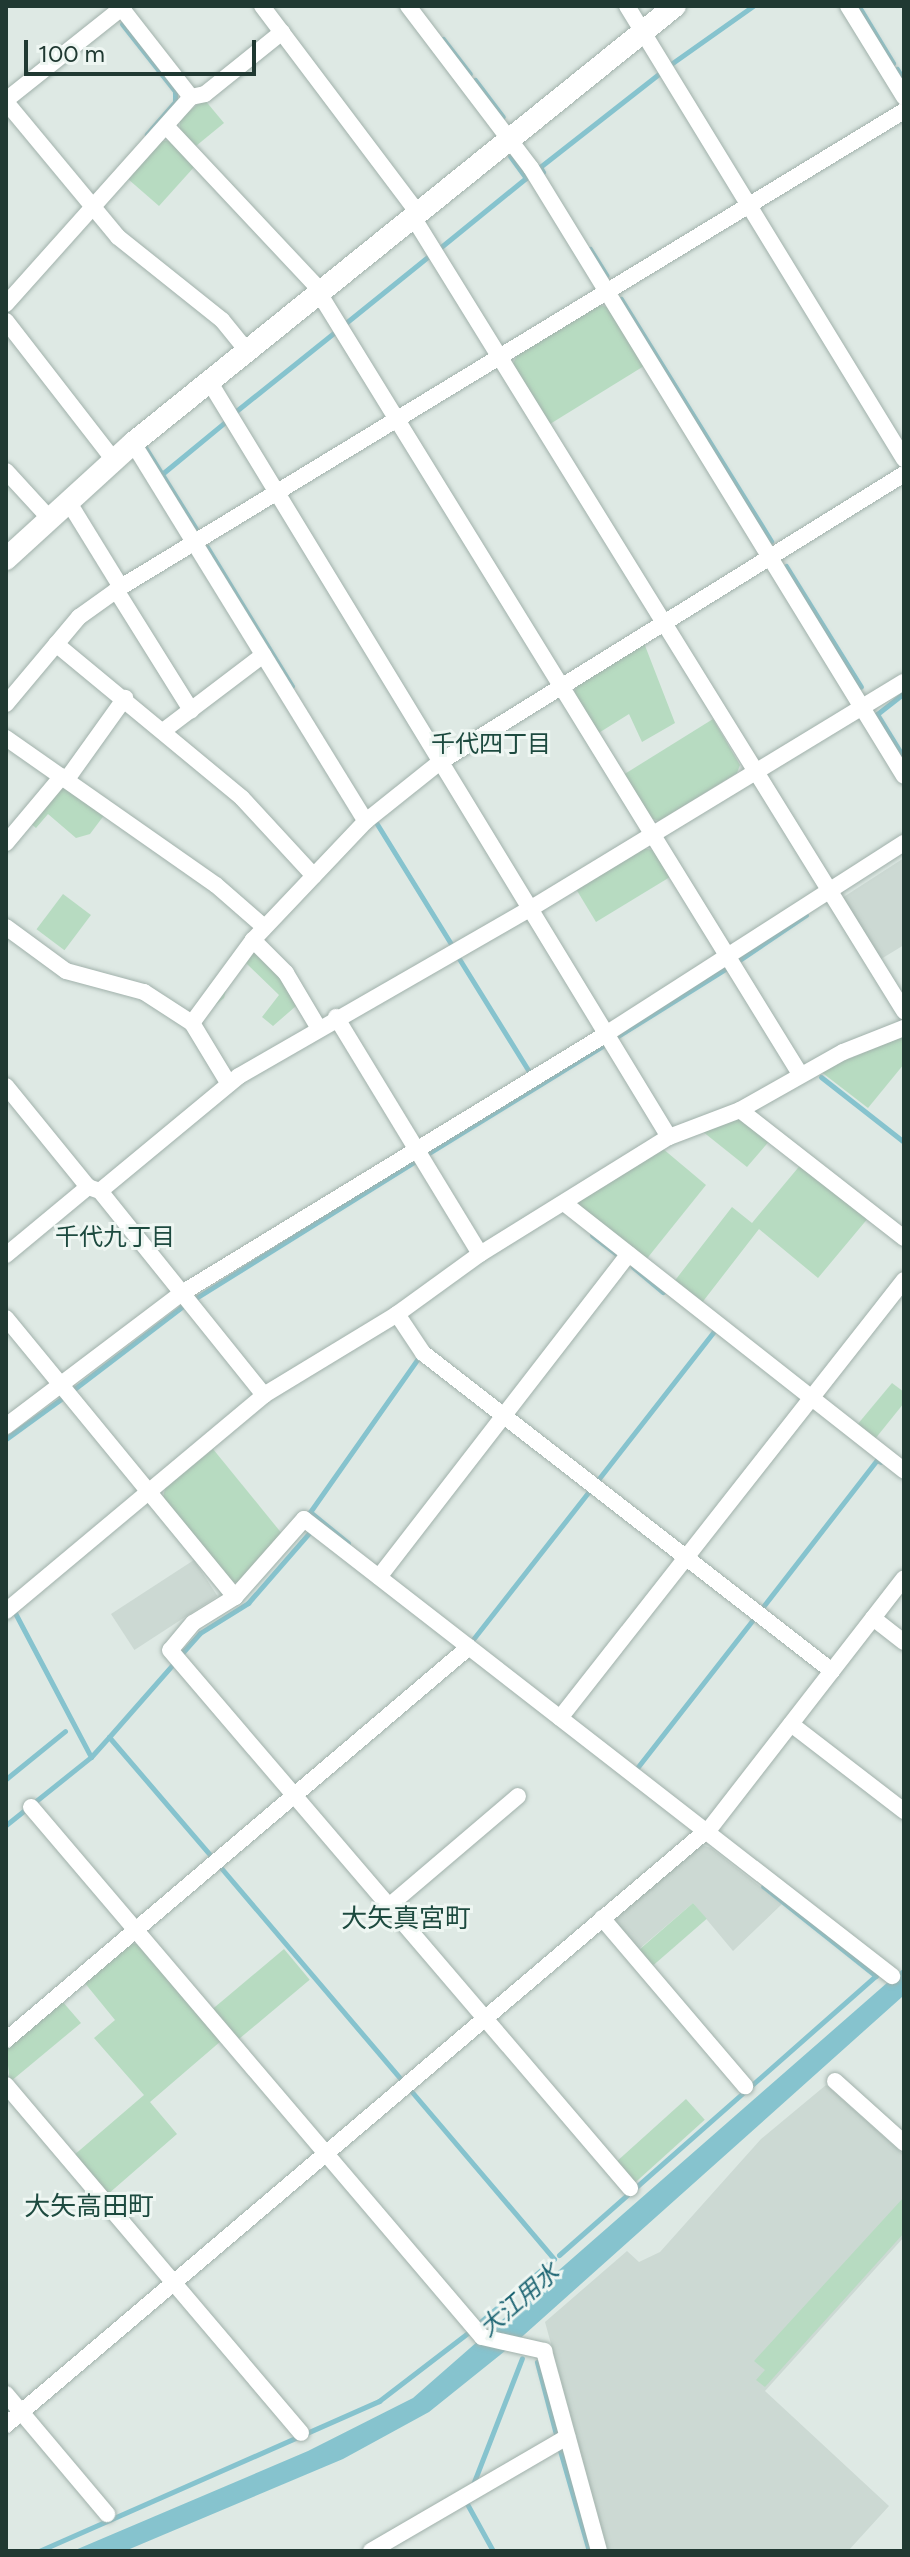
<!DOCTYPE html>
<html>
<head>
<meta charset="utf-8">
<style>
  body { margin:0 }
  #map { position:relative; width:910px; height:2557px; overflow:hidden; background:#dee9e4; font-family:Figtree,"Noto Sans JP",sans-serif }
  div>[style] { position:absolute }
  .built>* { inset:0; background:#ccd9d3; transform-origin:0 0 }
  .green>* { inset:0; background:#b7dbc1; transform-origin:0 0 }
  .water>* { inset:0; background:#86c3ce }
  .stream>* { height:5px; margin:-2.5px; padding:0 2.5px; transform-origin:2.5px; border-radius:2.5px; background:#86c3ce }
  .roads { filter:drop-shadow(0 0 2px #a1b1ab) drop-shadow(0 0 2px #a1b1ab) }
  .street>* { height:16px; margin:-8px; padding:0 8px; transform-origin:8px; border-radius:8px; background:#fff }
  .secondary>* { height:22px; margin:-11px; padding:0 11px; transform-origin:11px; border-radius:11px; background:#fff }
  span { translate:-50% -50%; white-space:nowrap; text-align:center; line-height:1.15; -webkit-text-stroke:6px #eef6f2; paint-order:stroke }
  .neighbourhood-label { font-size:24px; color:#1d4a3f }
  .water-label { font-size:24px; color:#1c6472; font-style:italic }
  .quarter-label { font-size:26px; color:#1d4a3f }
  .frame { position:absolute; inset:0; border:8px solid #203932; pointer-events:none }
  .scale { position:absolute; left:24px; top:40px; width:232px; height:36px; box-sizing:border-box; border:4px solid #203932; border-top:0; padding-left:10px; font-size:24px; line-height:28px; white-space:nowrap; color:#203932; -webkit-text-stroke:6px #eef6f2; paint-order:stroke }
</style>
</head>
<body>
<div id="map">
  <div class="built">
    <i style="clip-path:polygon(904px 858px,904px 945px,881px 959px,842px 898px)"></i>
    <i style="left:194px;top:1560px;width:43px;height:99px;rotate:57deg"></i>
    <i style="clip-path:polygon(699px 1844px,711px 1848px,782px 1904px,733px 1951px,693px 1903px,638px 1950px,616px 1924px,617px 1914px)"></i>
    <i style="clip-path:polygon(826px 2085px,904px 2155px,904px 2237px,765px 2391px,889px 2506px,848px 2551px,608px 2551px,545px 2322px,627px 2251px,639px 2262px,660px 2252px,761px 2139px)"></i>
  </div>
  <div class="green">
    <i style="clip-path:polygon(204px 99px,224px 123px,196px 146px,180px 130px,180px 119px)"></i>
    <i style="clip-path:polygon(171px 140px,195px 166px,159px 206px,128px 179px,162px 141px)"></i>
    <i style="clip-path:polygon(599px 305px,607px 307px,644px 366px,550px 424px,513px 364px,517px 355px)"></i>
    <i style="clip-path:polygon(644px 643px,675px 723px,642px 742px,629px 714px,597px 734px,573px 696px,577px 685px)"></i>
    <i style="clip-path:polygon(713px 719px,740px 765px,737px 773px,659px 821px,650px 818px,623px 775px)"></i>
    <i style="clip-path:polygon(60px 783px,105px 814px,90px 834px,76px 838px,48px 814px,36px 828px,29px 822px)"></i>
    <i style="clip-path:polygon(642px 848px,653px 850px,670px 877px,596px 922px,576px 889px)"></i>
    <i style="left:63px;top:894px;width:35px;height:44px;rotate:37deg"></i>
    <i style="clip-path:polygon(251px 949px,279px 973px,296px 1006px,273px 1026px,262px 1017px,279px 995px,246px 963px,228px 983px,224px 998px,209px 1010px)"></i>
    <i style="clip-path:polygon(904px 1036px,904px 1064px,868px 1108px,820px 1071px)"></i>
    <i style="clip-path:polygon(736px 1117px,771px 1139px,747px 1167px,702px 1131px)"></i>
    <i style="clip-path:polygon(662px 1148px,706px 1185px,645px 1261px,578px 1209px,579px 1200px)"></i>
    <i style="clip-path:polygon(802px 1163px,869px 1217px,818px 1278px,759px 1229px,701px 1304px,673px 1283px,732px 1207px,752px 1223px)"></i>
    <i style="clip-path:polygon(892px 1383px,904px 1392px,904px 1403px,875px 1439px,857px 1425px)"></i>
    <i style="clip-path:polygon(213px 1449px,283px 1535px,242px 1583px,233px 1582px,163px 1498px,165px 1488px)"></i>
    <i style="left:693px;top:1903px;width:21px;height:72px;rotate:49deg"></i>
    <i style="clip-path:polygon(129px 1944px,139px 1944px,221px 2041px,150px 2102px,177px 2134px,107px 2195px,73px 2156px,144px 2095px,94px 2038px,115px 2020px,84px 1982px)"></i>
    <i style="left:284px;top:1949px;width:40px;height:94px;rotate:50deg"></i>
    <i style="clip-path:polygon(62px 2001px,81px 2023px,10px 2082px,6px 2049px)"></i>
    <i style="left:686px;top:2099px;width:28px;height:94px;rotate:48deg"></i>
    <i style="clip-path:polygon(904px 2197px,904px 2233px,765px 2387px,756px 2380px,765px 2370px,754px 2361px)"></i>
  </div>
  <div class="water">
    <i style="clip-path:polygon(904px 1968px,902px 1997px,515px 2343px,429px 2412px,343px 2459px,125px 2551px,73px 2551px,308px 2451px,413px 2398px)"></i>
  </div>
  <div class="stream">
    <i style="left:859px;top:6px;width:1px;rotate:90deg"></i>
    <i style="left:861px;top:10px;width:62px;rotate:58.9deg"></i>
    <i style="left:122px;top:24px;width:85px;rotate:51.7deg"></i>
    <i style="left:175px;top:91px;width:11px;rotate:90deg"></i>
    <i style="left:175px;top:102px;width:43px;rotate:131.2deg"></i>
    <i style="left:443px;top:39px;width:44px;rotate:52.4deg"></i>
    <i style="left:671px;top:64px;width:100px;rotate:-35.3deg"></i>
    <i style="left:897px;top:69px;width:13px;rotate:58deg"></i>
    <i style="left:475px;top:80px;width:46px;rotate:52.9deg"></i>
    <i style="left:543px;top:172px;width:6px;rotate:-121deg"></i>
    <i style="left:540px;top:167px;width:152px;rotate:-38.1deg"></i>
    <i style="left:441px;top:247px;width:109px;rotate:-39.1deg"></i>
    <i style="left:526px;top:178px;width:27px;rotate:-126deg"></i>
    <i style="left:590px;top:249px;width:31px;rotate:58deg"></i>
    <i style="left:621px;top:299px;width:285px;rotate:58.2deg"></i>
    <i style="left:347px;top:322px;width:107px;rotate:-38.9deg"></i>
    <i style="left:235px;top:412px;width:128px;rotate:-38.7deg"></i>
    <i style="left:145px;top:447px;width:97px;rotate:58.1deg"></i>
    <i style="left:162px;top:474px;width:82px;rotate:-39.5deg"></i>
    <i style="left:207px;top:547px;width:163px;rotate:58.6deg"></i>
    <i style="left:786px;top:566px;width:142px;rotate:58.2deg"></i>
    <i style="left:904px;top:693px;width:34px;rotate:142deg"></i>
    <i style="left:877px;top:714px;width:52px;rotate:58.5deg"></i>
    <i style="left:377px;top:824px;width:141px;rotate:58.3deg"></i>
    <i style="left:458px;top:957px;width:133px;rotate:58.2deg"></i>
    <i style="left:738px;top:961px;width:82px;rotate:-34.1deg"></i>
    <i style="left:618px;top:1036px;width:128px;rotate:-32deg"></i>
    <i style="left:821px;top:1077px;width:105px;rotate:38.1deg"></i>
    <i style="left:427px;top:1154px;width:210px;rotate:-31.6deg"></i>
    <i style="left:592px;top:1235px;width:31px;rotate:38deg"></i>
    <i style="left:633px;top:1267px;width:39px;rotate:40deg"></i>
    <i style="left:196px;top:1298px;width:258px;rotate:-32deg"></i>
    <i style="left:73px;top:1390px;width:138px;rotate:-37.4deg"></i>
    <i style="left:6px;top:1439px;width:68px;rotate:-36deg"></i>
    <i style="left:597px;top:1481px;width:190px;rotate:-52deg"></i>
    <i style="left:348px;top:1543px;width:49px;rotate:-140.8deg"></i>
    <i style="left:310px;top:1512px;width:186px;rotate:-54.9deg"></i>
    <i style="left:762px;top:1608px;width:187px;rotate:-52.2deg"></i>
    <i style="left:877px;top:1460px;width:4px;rotate:27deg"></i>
    <i style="left:14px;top:1611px;width:165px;rotate:62.2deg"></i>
    <i style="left:91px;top:1757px;width:27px;rotate:-48deg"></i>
    <i style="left:109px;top:1737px;width:155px;rotate:49.4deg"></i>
    <i style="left:474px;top:1638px;width:188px;rotate:-51.9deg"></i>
    <i style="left:183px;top:1652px;width:25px;rotate:-48deg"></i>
    <i style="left:200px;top:1633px;width:57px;rotate:-32deg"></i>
    <i style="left:248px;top:1603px;width:94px;rotate:-48.9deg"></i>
    <i style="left:109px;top:1737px;width:98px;rotate:-48.7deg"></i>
    <i style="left:637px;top:1768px;width:190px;rotate:-52deg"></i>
    <i style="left:6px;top:1779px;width:76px;rotate:-39.1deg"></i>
    <i style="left:6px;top:1825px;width:109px;rotate:-38.7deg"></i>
    <i style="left:222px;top:1869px;width:275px;rotate:49.6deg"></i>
    <i style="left:412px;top:2092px;width:219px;rotate:49.6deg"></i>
    <i style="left:554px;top:2259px;width:100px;rotate:139.5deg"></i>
    <i style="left:559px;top:2255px;width:422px;rotate:-41.4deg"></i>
    <i style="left:876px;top:1976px;width:144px;rotate:-141.5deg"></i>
    <i style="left:537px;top:2362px;width:79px;rotate:75.3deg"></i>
    <i style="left:559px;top:2447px;width:108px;rotate:73.9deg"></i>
    <i style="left:472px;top:2487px;width:138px;rotate:-68.8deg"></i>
    <i style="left:466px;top:2502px;width:56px;rotate:61.1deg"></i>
    <i style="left:39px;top:2551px;width:372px;rotate:-23.8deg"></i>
    <i style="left:379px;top:2401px;width:113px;rotate:-37.5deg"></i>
  </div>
  <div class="roads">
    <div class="street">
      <i style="left:262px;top:6px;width:259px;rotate:53deg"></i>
      <i style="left:408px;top:6px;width:203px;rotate:52.8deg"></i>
      <i style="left:531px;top:168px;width:713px;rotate:58.47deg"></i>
      <i style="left:627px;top:6px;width:531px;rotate:58.56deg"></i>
      <i style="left:848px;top:6px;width:107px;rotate:58.4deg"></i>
      <i style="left:191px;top:97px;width:14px;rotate:-12deg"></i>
      <i style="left:205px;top:94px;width:99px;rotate:-38.8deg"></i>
      <i style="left:6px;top:100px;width:151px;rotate:-38.5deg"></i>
      <i style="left:6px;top:102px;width:175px;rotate:50.3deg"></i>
      <i style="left:118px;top:237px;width:133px;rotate:38.6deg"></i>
      <i style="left:222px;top:320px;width:40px;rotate:51deg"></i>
      <i style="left:166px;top:126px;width:226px;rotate:46.8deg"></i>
      <i style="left:413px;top:217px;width:934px;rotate:58.27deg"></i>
      <i style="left:319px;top:293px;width:917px;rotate:58.37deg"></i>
      <i style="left:6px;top:304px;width:278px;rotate:-48.2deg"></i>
      <i style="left:191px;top:97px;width:115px;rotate:-128deg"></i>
      <i style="left:6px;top:321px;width:176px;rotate:52.2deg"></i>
      <i style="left:209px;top:381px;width:885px;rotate:58.68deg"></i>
      <i style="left:133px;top:443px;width:444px;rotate:58.4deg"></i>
      <i style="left:6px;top:471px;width:64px;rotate:47.5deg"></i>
      <i style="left:68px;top:501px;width:101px;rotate:58.4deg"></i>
      <i style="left:116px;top:590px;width:142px;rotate:58deg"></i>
      <i style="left:56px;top:644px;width:241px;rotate:39.6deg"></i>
      <i style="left:242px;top:798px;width:106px;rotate:47.3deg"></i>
      <i style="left:6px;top:704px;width:114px;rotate:-50deg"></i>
      <i style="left:79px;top:617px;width:52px;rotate:-35.5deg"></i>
      <i style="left:121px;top:587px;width:916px;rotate:-31.3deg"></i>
      <i style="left:163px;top:731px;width:126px;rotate:-37.2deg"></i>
      <i style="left:6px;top:738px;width:256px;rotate:35deg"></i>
      <i style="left:216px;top:885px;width:62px;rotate:41.1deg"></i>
      <i style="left:67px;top:779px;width:100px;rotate:-54.4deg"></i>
      <i style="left:6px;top:843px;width:87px;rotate:-50.1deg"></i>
      <i style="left:6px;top:927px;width:74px;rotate:36.3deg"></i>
      <i style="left:66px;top:971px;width:81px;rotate:15.1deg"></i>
      <i style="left:144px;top:992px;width:57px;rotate:32.9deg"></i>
      <i style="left:192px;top:1023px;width:71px;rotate:58.8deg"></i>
      <i style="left:336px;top:1017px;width:277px;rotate:58.7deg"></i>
      <i style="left:192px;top:1023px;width:103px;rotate:-53.7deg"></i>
      <i style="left:318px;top:1027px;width:63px;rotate:-120.7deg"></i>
      <i style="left:286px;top:973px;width:47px;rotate:-135deg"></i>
      <i style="left:253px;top:940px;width:164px;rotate:-46.5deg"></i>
      <i style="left:366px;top:821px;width:95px;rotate:-38.6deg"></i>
      <i style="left:440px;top:762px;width:546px;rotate:-31.83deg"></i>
      <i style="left:6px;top:1086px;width:130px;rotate:50.9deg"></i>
      <i style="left:88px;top:1187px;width:13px;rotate:18deg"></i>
      <i style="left:100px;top:1191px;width:262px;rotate:51.2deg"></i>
      <i style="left:740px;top:1110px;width:208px;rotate:38deg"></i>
      <i style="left:100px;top:1191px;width:180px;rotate:-39.6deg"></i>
      <i style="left:239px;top:1076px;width:336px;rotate:-29.9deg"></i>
      <i style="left:530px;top:909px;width:437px;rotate:-31.3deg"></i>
      <i style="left:564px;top:1203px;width:433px;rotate:38.2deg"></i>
      <i style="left:6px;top:1255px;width:107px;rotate:-39.7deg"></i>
      <i style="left:397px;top:1314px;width:47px;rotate:56.3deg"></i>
      <i style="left:423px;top:1353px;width:518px;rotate:37.87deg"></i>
      <i style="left:6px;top:1318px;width:361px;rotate:50.6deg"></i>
      <i style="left:235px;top:1597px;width:104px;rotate:-48.5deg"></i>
      <i style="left:304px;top:1519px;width:745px;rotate:37.85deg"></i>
      <i style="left:6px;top:1426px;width:221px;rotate:-37.1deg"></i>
      <i style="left:182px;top:1293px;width:497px;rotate:-31.4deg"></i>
      <i style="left:606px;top:1034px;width:354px;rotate:-32.7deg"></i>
      <i style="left:379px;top:1577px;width:408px;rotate:-52.3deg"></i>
      <i style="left:235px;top:1597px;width:49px;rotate:148.2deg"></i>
      <i style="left:193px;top:1623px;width:35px;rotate:130deg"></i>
      <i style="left:170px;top:1650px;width:708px;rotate:49.47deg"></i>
      <i style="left:6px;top:1611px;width:336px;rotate:-39.9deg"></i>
      <i style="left:264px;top:1395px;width:156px;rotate:-31.3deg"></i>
      <i style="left:397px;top:1314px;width:102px;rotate:-35.9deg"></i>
      <i style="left:480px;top:1254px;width:222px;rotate:-31.8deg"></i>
      <i style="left:669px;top:1137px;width:76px;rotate:-20.8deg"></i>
      <i style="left:740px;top:1110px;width:118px;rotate:-29.4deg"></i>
      <i style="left:843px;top:1052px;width:66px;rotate:-21.5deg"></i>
      <i style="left:873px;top:1618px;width:39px;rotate:38deg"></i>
      <i style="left:560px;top:1718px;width:557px;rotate:-51.85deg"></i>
      <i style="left:791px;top:1724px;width:143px;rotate:37.6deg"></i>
      <i style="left:31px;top:1807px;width:696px;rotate:49.6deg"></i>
      <i style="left:482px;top:2337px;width:64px;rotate:12.7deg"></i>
      <i style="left:544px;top:2351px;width:207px;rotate:74.6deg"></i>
      <i style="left:707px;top:1832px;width:321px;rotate:-52.2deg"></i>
      <i style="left:390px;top:1905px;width:168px;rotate:-40.4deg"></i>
      <i style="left:602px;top:1918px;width:221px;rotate:49.6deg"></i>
      <i style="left:6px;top:2040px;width:607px;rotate:-40.32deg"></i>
      <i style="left:835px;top:2081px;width:93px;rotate:41.9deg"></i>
      <i style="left:6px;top:2085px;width:456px;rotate:49.7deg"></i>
      <i style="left:6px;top:2394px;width:157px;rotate:49.9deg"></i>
      <i style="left:6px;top:2425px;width:918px;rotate:-40.32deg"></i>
      <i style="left:371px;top:2551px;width:227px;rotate:-30.2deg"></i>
    </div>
    <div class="secondary">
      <i style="left:6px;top:559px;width:172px;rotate:-42.4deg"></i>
      <i style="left:133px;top:443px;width:696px;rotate:-38.88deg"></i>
    </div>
  </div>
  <div class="neighbourhood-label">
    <span style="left:491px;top:744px">千代四丁目</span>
    <span style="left:115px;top:1237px">千代九丁目</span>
  </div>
  <div class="water-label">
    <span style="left:519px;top:2300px;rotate:-41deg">大江用水</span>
  </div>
  <div class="quarter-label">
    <span style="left:406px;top:1919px">大矢真宮町</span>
    <span style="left:89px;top:2207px">大矢高田町</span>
  </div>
  <div class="frame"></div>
  <div class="scale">100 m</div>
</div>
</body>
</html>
